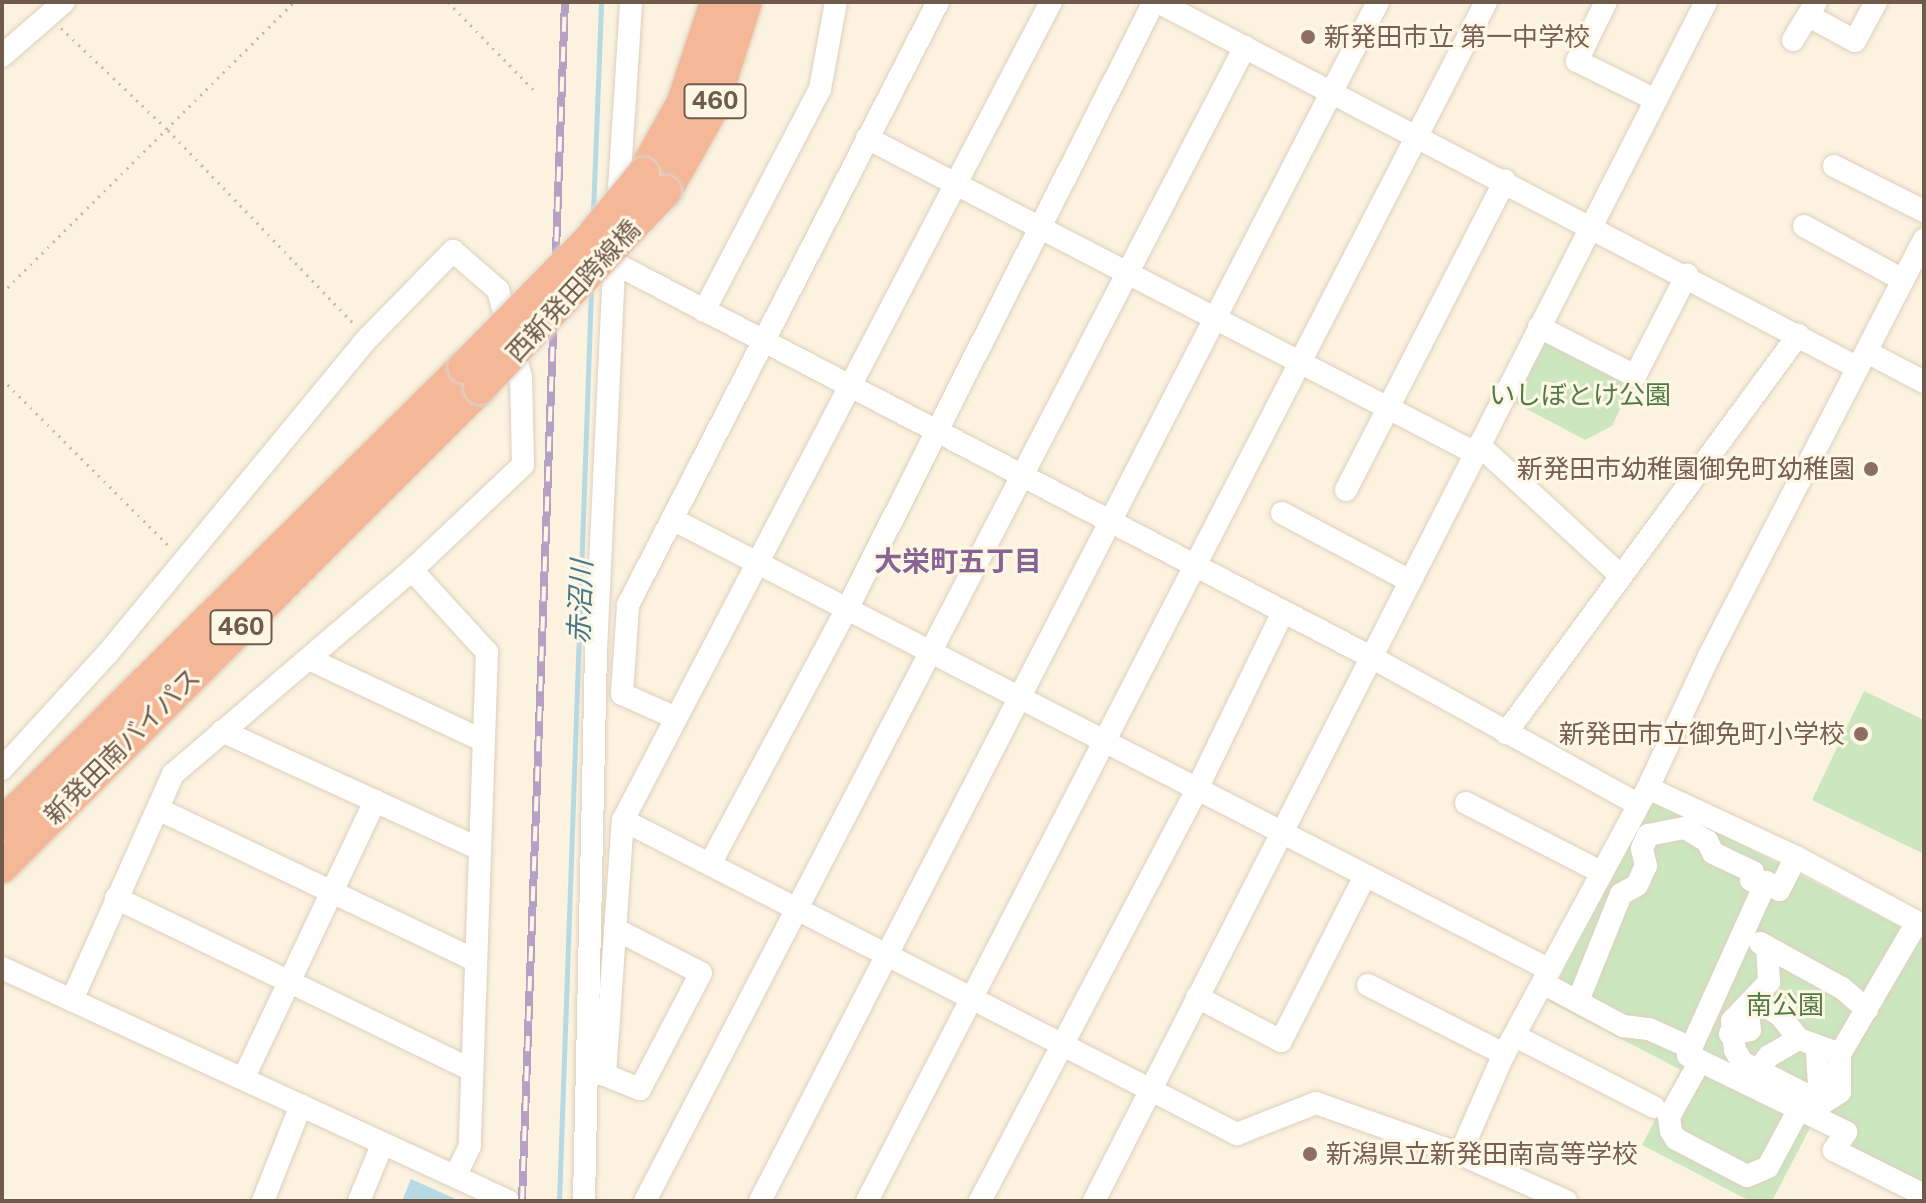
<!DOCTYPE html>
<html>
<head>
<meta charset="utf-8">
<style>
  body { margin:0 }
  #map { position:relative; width:1926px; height:1203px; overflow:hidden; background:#fbf3e0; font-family:"Public Sans","Noto Sans JP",sans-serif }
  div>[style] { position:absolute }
  .green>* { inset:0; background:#cce7c0 }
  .water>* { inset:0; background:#b6d9e3 }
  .stream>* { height:5px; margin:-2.5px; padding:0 2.5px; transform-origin:2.5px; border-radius:2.5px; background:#b6d9e3 }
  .path>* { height:3px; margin-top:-1.5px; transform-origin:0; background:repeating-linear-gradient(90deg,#d4b79d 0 2px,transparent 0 8px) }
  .roads { filter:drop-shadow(0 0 2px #ded0bd) drop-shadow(0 0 2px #ded0bd) }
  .minor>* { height:22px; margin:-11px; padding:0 11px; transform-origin:11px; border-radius:11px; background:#fff }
  .highway>* { height:32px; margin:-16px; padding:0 16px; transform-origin:16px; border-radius:16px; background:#f4b898 }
  .rail>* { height:8px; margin-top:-4px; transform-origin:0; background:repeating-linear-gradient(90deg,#fef7e6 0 15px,#b6a0c3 0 30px); box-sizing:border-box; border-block:2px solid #b6a0c3 }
  .bridges { filter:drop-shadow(0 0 2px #ddd7d3) drop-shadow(0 0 2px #ddd7d3) }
  .highway-bridge>* { height:32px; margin:-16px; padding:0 16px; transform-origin:16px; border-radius:16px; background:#f4b898 }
  .dots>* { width:22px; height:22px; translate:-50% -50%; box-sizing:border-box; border:4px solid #fef7e6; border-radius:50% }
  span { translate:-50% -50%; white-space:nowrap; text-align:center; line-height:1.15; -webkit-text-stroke:6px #fef7e6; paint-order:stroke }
  .shield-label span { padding:2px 6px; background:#fef7e6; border:2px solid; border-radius:6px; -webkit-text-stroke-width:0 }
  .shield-label { font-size:24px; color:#705a49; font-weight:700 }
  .education-label { font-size:26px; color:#785e54 }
  .left { translate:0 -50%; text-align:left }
  .right { translate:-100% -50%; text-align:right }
  .street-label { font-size:26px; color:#705a49 }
  .park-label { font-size:26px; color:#507b44 }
  .neighbourhood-label { font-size:28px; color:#886494; font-weight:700 }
  .water-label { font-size:28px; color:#46798a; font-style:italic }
  .frame { position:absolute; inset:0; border:4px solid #705a49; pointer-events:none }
</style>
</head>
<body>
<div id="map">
  <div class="green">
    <i style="clip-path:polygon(1544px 336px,1634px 380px,1612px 426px,1585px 440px,1512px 401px)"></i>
    <i style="clip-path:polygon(1864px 691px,1924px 720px,1924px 854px,1812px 800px)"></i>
    <i style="clip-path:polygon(1652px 798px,1924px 939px,1924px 1184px,1811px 1126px,1772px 1201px,1750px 1201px,1642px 1145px,1681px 1070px,1548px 1001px)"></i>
  </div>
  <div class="water">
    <i style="clip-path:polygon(411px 1179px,460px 1201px,402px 1201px)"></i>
  </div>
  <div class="stream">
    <i style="left:593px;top:213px;width:211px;rotate:-87.8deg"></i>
    <i style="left:559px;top:1201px;width:911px;rotate:-87.99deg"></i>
  </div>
  <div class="path">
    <i style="left:448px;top:2px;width:122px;rotate:45.7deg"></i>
    <i style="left:61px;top:28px;width:148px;rotate:43.6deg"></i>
    <i style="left:168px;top:130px;width:269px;rotate:46.2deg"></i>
    <i style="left:2px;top:293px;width:412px;rotate:-44.9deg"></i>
    <i style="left:2px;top:379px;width:239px;rotate:45deg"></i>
  </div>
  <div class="roads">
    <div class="minor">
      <i style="left:1158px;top:2px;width:790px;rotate:27.6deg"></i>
      <i style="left:1606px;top:2px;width:66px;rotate:116.2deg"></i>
      <i style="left:1577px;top:61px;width:88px;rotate:26.3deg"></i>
      <i style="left:1809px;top:16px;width:52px;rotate:28.5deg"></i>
      <i style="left:1855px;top:41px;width:44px;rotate:-61.7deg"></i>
      <i style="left:1793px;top:40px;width:44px;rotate:-58.8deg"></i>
      <i style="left:2px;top:56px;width:82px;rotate:-41.1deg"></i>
      <i style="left:867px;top:138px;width:685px;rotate:27.39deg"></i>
      <i style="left:1834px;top:166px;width:101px;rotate:26.6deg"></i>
      <i style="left:618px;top:205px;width:203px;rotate:-86.3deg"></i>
      <i style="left:1804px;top:226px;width:113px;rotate:28.6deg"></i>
      <i style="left:614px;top:263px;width:853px;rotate:27.5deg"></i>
      <i style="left:1371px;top:657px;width:304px;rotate:28.9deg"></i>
      <i style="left:704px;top:311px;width:250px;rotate:-62.4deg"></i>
      <i style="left:820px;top:89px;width:88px;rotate:-79.6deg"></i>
      <i style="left:1539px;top:327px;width:108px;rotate:27deg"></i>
      <i style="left:1635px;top:376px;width:114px;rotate:-62.8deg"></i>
      <i style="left:1867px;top:352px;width:64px;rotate:27.8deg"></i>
      <i style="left:1479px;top:445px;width:193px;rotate:42.7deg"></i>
      <i style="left:1346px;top:490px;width:348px;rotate:-62.8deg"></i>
      <i style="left:1282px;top:513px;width:145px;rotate:28deg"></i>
      <i style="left:672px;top:519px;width:987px;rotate:27.19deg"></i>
      <i style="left:412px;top:570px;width:111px;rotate:47.6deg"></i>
      <i style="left:487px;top:652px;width:494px;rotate:92deg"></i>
      <i style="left:470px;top:1146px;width:32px;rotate:116deg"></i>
      <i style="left:309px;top:659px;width:193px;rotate:25.1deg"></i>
      <i style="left:676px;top:718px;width:59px;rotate:-156deg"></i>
      <i style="left:622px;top:694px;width:89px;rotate:-86.1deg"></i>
      <i style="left:628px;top:605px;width:678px;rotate:-62.79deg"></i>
      <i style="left:222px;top:731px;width:284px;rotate:24.6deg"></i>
      <i style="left:1506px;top:733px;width:494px;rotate:-53.7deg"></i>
      <i style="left:2px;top:769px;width:157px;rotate:-47.6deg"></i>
      <i style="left:108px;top:653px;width:408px;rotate:-50.5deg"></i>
      <i style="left:368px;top:338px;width:122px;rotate:-45.7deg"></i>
      <i style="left:453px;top:251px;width:60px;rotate:40.9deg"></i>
      <i style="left:498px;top:290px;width:90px;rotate:75.2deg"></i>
      <i style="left:521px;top:377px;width:88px;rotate:88.7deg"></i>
      <i style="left:523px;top:465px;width:153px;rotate:136.6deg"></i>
      <i style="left:412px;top:570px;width:314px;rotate:139.5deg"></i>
      <i style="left:173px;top:774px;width:248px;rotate:114.1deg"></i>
      <i style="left:1648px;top:788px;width:163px;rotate:25deg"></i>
      <i style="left:1796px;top:857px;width:145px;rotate:28.3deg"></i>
      <i style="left:1466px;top:803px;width:152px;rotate:27.1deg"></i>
      <i style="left:158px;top:809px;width:352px;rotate:25.5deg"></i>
      <i style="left:623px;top:820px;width:690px;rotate:27.09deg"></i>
      <i style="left:1237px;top:1134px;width:85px;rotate:-21.4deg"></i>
      <i style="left:1316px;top:1103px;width:153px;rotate:19.5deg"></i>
      <i style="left:1460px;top:1154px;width:116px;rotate:23.9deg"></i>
      <i style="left:1796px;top:857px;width:37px;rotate:117deg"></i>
      <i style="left:1779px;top:890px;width:15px;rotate:-148deg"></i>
      <i style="left:1766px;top:882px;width:190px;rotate:114.3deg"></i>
      <i style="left:1688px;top:1055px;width:176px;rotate:26deg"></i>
      <i style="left:1846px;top:1132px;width:22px;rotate:124deg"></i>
      <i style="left:1834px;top:1150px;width:101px;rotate:26.6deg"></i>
      <i style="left:710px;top:864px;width:289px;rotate:-61.8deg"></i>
      <i style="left:847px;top:609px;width:680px;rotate:-63.17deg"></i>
      <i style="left:116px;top:898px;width:395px;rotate:25.8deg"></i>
      <i style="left:1760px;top:943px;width:94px;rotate:28.8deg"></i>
      <i style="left:1842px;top:988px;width:33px;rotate:41deg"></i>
      <i style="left:2px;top:968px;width:557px;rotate:24.72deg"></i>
      <i style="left:1543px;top:983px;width:91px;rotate:28.3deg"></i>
      <i style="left:1623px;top:1026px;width:26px;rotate:7deg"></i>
      <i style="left:1649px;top:1029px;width:46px;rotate:24.3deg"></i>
      <i style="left:1368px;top:985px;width:153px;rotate:26.9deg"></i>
      <i style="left:1197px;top:997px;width:95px;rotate:27.6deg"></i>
      <i style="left:1281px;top:1041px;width:185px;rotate:-63deg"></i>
      <i style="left:1754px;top:999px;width:31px;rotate:32deg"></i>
      <i style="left:1780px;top:1015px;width:31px;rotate:52deg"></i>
      <i style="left:1799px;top:1039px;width:44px;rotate:20.1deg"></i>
      <i style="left:1840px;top:1054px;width:38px;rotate:90deg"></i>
      <i style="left:1840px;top:1092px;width:20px;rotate:147deg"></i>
      <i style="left:1823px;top:1103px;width:91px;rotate:-153.2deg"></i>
      <i style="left:1742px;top:1062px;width:14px;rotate:-120deg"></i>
      <i style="left:1735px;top:1050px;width:29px;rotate:-96deg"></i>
      <i style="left:1732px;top:1021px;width:54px;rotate:-46.5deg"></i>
      <i style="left:1769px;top:982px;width:35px;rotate:-93deg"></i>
      <i style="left:1578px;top:1001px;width:115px;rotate:-68.1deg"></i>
      <i style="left:1621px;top:894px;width:18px;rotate:-29deg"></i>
      <i style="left:1637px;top:885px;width:21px;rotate:-65deg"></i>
      <i style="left:1646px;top:866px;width:18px;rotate:-103deg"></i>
      <i style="left:1642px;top:848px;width:14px;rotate:-65deg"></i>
      <i style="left:1648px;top:835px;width:38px;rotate:-11deg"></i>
      <i style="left:1685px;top:828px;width:26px;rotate:31deg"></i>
      <i style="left:1707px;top:841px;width:13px;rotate:63deg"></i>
      <i style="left:1713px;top:853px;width:44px;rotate:25.4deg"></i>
      <i style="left:1753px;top:872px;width:8px;rotate:104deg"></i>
      <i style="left:1751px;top:880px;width:15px;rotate:28deg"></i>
      <i style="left:1730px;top:1034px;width:20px;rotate:-11deg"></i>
      <i style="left:1750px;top:1030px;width:24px;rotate:-97deg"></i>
      <i style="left:1515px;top:1036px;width:156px;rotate:27.1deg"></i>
      <i style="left:1840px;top:1054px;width:153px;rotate:-59.7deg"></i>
      <i style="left:1700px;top:1061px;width:64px;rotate:119deg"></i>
      <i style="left:1669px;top:1117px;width:14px;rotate:82deg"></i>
      <i style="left:1671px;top:1131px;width:9px;rotate:58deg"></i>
      <i style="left:1676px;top:1139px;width:80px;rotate:27.5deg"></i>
      <i style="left:1747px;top:1176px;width:23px;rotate:-23deg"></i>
      <i style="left:1768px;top:1167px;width:66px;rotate:-61.9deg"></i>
      <i style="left:589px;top:1070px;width:17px;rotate:17deg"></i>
      <i style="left:605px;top:1075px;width:256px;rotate:-86deg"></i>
      <i style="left:623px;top:820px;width:923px;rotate:-62.38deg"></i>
      <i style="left:605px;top:1075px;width:38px;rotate:22deg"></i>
      <i style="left:640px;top:1089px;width:131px;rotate:-62.3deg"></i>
      <i style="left:701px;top:973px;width:97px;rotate:-152.9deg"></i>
      <i style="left:244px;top:1077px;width:306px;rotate:-64.6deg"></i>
      <i style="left:1750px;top:1081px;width:31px;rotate:-53deg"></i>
      <i style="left:1769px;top:1056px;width:34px;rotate:-30deg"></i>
      <i style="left:1812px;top:1099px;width:13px;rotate:-58deg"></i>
      <i style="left:1819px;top:1088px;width:40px;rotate:-92.9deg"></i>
      <i style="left:1460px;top:1154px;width:109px;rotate:-66.3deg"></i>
      <i style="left:1504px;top:1054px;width:302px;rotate:-61.6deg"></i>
      <i style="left:1648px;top:788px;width:145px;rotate:-65.2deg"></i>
      <i style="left:1709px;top:656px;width:469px;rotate:-62.7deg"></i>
      <i style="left:263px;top:1201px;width:103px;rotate:-68.4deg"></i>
      <i style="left:359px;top:1201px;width:61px;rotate:-67.7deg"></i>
      <i style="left:584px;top:1201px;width:551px;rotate:-88.75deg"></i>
      <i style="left:596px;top:650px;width:407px;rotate:-87.3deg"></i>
      <i style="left:645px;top:1201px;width:1301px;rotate:-62.53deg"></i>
      <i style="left:760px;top:1201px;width:1349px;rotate:-62.73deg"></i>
      <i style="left:867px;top:1201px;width:1349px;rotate:-62.69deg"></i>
      <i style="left:980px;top:1201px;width:466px;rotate:-62.2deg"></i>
      <i style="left:1197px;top:789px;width:197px;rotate:-64.1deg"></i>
      <i style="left:1094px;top:1201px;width:1346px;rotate:-62.96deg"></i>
    </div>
    <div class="highway">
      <i style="left:643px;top:174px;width:82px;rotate:-60.9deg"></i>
      <i style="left:683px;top:102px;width:105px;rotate:-71.7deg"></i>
      <i style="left:665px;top:192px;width:95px;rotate:-60.5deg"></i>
      <i style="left:712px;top:109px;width:112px;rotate:-72.4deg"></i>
      <i style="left:2px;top:824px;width:650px;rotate:-44.69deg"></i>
      <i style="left:2px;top:867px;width:677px;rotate:-45.06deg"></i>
    </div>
  </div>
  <div class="rail">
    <i style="left:522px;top:1201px;width:1200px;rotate:-87.95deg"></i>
  </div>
  <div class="bridges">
    <div class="highway-bridge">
      <i style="left:464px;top:367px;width:177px;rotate:-45.5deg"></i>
      <i style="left:588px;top:241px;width:87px;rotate:-50.6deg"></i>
      <i style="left:480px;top:388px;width:270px;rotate:-46.7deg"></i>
    </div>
  </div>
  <div class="dots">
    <i style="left:1308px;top:37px;background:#8d6e63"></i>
    <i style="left:1871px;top:469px;background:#8d6e63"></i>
    <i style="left:1861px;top:734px;background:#8d6e63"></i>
    <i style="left:1310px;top:1154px;background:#8d6e63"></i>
  </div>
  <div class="shield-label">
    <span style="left:715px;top:101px">460</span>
    <span style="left:241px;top:627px">460</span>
  </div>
  <div class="education-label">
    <span class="left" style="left:1324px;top:37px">新発田市立 第一中学校</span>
    <span class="right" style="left:1855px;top:469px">新発田市幼稚園御免町幼稚園</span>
    <span class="right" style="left:1845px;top:734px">新発田市立御免町小学校</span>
    <span class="left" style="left:1326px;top:1154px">新潟県立新発田南高等学校</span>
  </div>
  <div class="street-label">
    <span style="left:573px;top:291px;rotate:-47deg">西新発田跨線橋</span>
    <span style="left:122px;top:746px;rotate:-45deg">新発田南バイパス</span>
  </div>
  <div class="park-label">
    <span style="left:1580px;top:395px">いしぼとけ公園</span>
    <span style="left:1785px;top:1005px">南公園</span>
  </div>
  <div class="neighbourhood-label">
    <span style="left:958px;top:561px">大栄町五丁目</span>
  </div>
  <div class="water-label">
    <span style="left:580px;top:602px;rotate:-88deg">赤沼川</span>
  </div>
  <div class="frame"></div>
</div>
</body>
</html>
